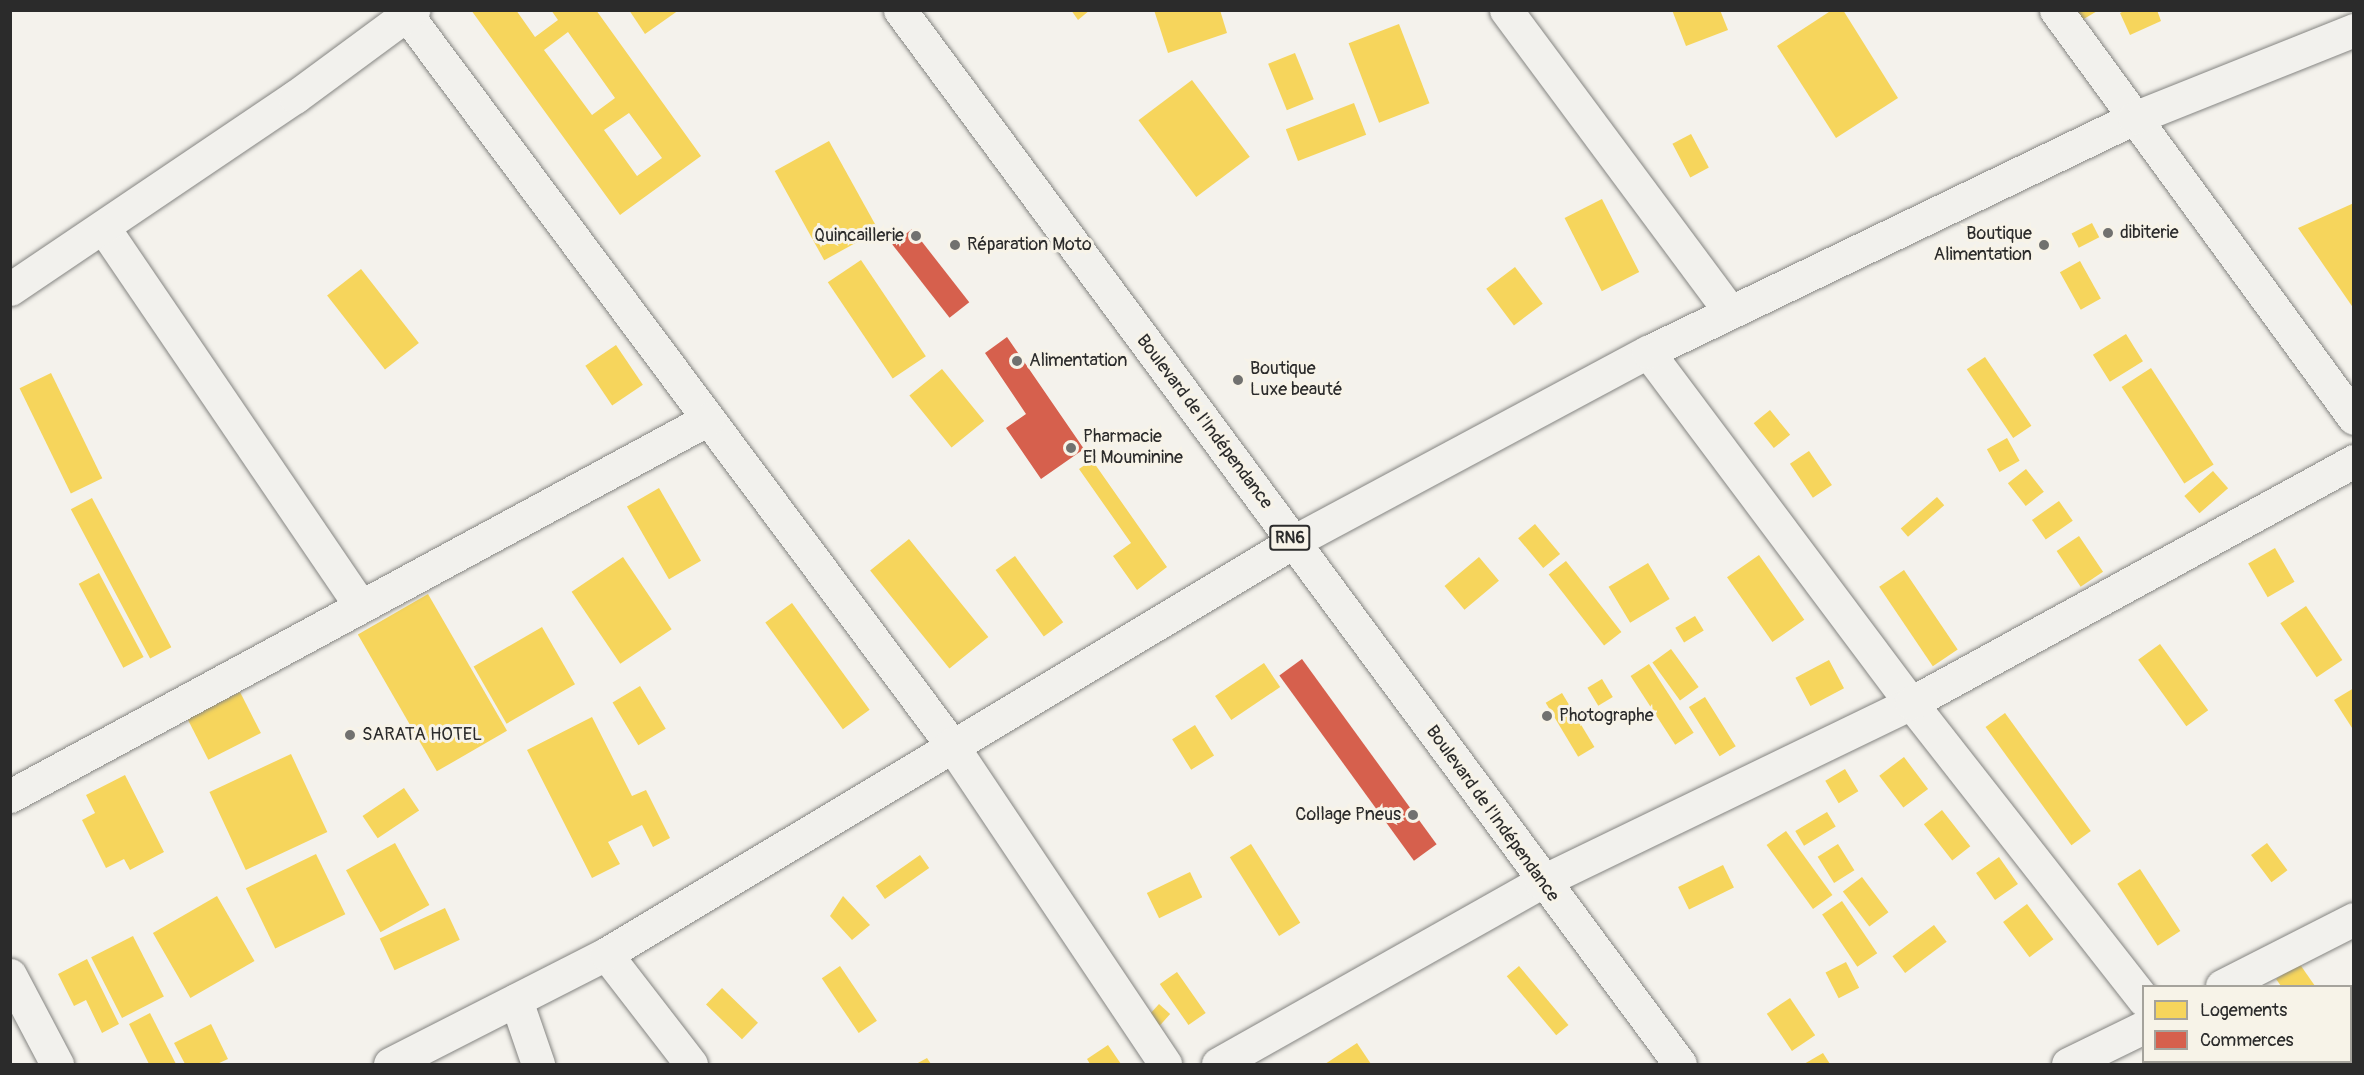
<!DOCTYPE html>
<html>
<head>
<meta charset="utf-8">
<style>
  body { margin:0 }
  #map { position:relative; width:2364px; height:1075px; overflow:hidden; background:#f4f2ec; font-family:Pangolin,sans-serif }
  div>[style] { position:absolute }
  .homes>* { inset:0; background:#f6d55c; transform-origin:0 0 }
  .shops>* { inset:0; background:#d6604d; transform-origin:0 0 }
  .roads { filter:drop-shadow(0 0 2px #858582) drop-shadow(0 0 2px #858582) }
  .minor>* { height:33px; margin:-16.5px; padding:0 16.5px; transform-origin:16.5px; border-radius:16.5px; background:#f2f1ed }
  .highway>* { height:33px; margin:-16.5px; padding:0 16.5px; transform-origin:16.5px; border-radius:16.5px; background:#f2f1ed }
  .dots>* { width:16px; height:16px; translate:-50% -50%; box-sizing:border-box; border:3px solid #f7f3e8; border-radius:50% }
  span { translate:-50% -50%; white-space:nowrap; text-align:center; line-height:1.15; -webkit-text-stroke:6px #f7f3e8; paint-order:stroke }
  .shield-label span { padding:2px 4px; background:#f7f3e8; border:2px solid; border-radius:4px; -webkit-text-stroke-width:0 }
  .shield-label { font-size:16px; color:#2b2b2b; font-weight:700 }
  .poi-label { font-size:18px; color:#2b2b2b }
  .left { translate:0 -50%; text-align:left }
  .right { translate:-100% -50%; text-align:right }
  .street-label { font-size:18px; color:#2b2b2b }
  .frame { position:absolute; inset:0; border:12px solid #2b2b2b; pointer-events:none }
  .legend { position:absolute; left:2142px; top:985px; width:210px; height:78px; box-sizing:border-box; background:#f7f3e8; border:2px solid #a5a39c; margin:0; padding:8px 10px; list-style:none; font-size:18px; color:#2b2b2b }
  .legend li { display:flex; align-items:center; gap:12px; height:30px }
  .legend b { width:30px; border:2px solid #a5a39c }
</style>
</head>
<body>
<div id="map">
  <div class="homes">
    <i style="clip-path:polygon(evenodd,471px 10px,516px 10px,535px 37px,558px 20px,551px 10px,596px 10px,701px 156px,620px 215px,471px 10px,568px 32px,615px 98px,592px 115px,544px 50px,568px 32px,471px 10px,629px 113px,662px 158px,637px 176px,604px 130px,629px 113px)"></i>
    <i style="clip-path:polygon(629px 10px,679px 10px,645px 34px)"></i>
    <i style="clip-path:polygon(1071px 10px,1090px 10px,1078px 20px)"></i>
    <i style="clip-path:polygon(1154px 10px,1220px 10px,1227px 33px,1168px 53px)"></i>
    <i style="clip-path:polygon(1672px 10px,1720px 10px,1728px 30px,1686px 46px)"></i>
    <i style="clip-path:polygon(1832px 10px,1843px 10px,1898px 98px,1836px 138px,1777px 46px)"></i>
    <i style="clip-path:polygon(2078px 10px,2099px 10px,2082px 20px)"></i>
    <i style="clip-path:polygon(2126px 10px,2157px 10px,2161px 21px,2130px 35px,2120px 13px)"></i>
    <i style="left:1399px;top:24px;width:85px;height:54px;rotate:69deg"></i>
    <i style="left:1295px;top:53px;width:50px;height:29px;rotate:68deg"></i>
    <i style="left:1192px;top:80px;width:96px;height:67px;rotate:53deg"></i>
    <i style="left:1354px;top:103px;width:34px;height:73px;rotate:69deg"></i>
    <i style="left:1691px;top:134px;width:38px;height:21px;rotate:62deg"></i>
    <i style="left:829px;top:141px;width:102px;height:62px;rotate:61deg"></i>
    <i style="left:1602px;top:199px;width:82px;height:42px;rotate:63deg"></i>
    <i style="clip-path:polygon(2354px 203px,2354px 309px,2298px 228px)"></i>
    <i style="left:2092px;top:223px;width:16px;height:23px;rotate:63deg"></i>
    <i style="left:861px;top:260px;width:116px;height:40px;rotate:56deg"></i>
    <i style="left:2080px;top:261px;width:43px;height:23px;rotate:61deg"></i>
    <i style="left:1515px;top:267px;width:46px;height:36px;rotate:53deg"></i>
    <i style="left:361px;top:269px;width:94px;height:43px;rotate:52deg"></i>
    <i style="left:2126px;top:334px;width:32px;height:39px;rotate:58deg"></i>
    <i style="left:616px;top:345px;width:48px;height:37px;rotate:56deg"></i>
    <i style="left:1985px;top:357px;width:83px;height:22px;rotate:56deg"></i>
    <i style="left:2151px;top:368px;width:115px;height:35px;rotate:57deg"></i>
    <i style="left:942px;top:369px;width:67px;height:42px;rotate:51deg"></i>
    <i style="left:51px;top:373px;width:117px;height:35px;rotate:64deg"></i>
    <i style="left:1770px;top:410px;width:32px;height:21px;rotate:51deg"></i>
    <i style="left:2007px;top:438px;width:26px;height:23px;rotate:61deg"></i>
    <i style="left:1809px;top:451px;width:41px;height:23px;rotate:56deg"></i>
    <i style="clip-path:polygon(1092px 460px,1167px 567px,1137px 590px,1113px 556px,1131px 543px,1079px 469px)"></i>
    <i style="left:2026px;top:469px;width:29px;height:23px;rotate:52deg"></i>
    <i style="left:2213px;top:471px;width:23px;height:38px;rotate:49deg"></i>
    <i style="left:659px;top:488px;width:84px;height:37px;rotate:60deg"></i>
    <i style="left:1937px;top:497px;width:11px;height:48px;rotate:49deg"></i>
    <i style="left:92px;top:498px;width:169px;height:24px;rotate:62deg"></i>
    <i style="left:2059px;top:501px;width:24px;height:33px;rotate:55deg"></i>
    <i style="left:1535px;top:524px;width:39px;height:22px;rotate:50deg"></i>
    <i style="left:2079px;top:536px;width:43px;height:27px;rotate:56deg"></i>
    <i style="left:909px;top:539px;width:126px;height:50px;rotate:51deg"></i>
    <i style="left:2275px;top:548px;width:39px;height:31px;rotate:60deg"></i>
    <i style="left:1759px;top:555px;width:79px;height:39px;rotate:55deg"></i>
    <i style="left:1015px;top:556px;width:82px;height:24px;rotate:54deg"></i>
    <i style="left:623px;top:557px;width:87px;height:62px;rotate:56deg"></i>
    <i style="left:1479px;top:557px;width:31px;height:45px;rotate:50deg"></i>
    <i style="left:1566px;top:561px;width:90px;height:22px;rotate:52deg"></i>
    <i style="left:1648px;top:563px;width:42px;height:46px;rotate:59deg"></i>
    <i style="left:1904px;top:570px;width:96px;height:30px;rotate:56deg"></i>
    <i style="left:99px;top:573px;width:95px;height:23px;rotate:62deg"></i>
    <i style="left:428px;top:594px;width:158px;height:81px;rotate:60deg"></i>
    <i style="left:792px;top:603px;width:132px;height:33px;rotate:54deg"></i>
    <i style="left:2306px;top:606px;width:65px;height:31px;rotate:56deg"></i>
    <i style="left:1695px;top:616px;width:17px;height:23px;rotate:59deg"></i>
    <i style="left:542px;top:627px;width:66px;height:79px;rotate:60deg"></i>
    <i style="left:2160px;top:644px;width:82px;height:27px;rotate:54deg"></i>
    <i style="left:1671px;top:649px;width:47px;height:23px;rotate:54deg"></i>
    <i style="left:1829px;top:660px;width:32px;height:38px;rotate:62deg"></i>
    <i style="left:1264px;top:663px;width:29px;height:59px;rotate:56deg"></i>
    <i style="left:1649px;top:664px;width:82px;height:22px;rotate:57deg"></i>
    <i style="left:1602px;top:679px;width:21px;height:17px;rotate:59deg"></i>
    <i style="left:640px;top:686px;width:50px;height:32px;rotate:59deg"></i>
    <i style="clip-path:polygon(2354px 688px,2354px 731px,2334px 700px)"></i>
    <i style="left:240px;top:692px;width:46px;height:59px;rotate:63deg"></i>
    <i style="left:1562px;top:693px;width:63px;height:19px;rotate:59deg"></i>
    <i style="left:1705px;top:697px;width:58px;height:19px;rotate:58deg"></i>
    <i style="left:2005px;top:713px;width:146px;height:24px;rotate:54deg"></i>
    <i style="clip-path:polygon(592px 717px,632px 796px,646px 790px,670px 838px,653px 847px,642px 825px,608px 842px,620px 864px,592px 878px,527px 750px)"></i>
    <i style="left:1195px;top:725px;width:36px;height:27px;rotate:58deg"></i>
    <i style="left:291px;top:754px;width:86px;height:90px;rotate:65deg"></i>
    <i style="left:1904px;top:757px;width:40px;height:31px;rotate:53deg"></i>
    <i style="left:1845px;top:769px;width:26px;height:23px;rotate:59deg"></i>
    <i style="clip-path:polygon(125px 775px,164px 852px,130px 870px,124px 859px,106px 868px,82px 820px,95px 813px,86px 795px)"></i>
    <i style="left:404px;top:788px;width:27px;height:50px;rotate:56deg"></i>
    <i style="left:1942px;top:810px;width:46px;height:23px;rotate:52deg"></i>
    <i style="left:1827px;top:812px;width:17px;height:37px;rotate:59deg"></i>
    <i style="left:1786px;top:831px;width:79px;height:24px;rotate:54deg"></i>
    <i style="left:395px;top:843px;width:71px;height:56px;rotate:61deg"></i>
    <i style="left:2267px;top:843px;width:34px;height:20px;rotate:53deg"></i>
    <i style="left:1251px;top:844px;width:93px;height:25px;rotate:58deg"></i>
    <i style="left:1838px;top:844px;width:31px;height:24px;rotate:58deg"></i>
    <i style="left:316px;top:854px;width:67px;height:78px;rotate:64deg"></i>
    <i style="left:920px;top:855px;width:16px;height:54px;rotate:55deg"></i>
    <i style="left:1999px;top:857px;width:33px;height:28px;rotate:55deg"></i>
    <i style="left:1723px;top:865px;width:25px;height:50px;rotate:64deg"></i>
    <i style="left:2140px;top:869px;width:74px;height:27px;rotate:57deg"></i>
    <i style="left:1190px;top:872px;width:28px;height:48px;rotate:64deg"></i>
    <i style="left:1862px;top:877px;width:44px;height:24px;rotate:53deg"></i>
    <i style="left:217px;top:896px;width:75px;height:74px;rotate:60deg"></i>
    <i style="clip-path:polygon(843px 896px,870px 925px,852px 940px,830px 916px)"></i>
    <i style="left:1842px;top:901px;width:63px;height:24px;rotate:56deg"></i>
    <i style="left:2027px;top:904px;width:44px;height:30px;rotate:53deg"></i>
    <i style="left:445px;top:908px;width:35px;height:72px;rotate:65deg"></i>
    <i style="left:1934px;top:925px;width:21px;height:52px;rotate:53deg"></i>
    <i style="left:133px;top:936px;width:68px;height:47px;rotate:63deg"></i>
    <i style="clip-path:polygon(87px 959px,119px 1024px,102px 1033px,86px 1000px,74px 1006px,58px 974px)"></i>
    <i style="left:1846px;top:962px;width:29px;height:23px;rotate:63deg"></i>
    <i style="clip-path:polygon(2299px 963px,2315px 986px,2281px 986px,2276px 979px)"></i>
    <i style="left:840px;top:966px;width:66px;height:22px;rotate:56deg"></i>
    <i style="left:1519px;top:966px;width:77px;height:16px;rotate:50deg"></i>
    <i style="left:1177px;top:972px;width:50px;height:21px;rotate:55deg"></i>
    <i style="left:722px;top:988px;width:50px;height:23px;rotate:44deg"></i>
    <i style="left:1790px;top:998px;width:45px;height:28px;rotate:56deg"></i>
    <i style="left:1159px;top:1004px;width:15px;height:21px;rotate:42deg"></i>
    <i style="clip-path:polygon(150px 1013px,176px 1064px,149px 1064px,129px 1024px)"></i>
    <i style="clip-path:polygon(211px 1024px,228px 1059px,217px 1064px,185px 1064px,174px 1043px)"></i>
    <i style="clip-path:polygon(1357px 1043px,1371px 1064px,1325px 1064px)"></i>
    <i style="clip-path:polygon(1108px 1045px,1121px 1064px,1090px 1064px,1087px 1059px)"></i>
    <i style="clip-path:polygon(1823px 1053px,1830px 1064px,1804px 1064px)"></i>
    <i style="clip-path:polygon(927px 1058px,931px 1064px,916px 1064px)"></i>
  </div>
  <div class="shops">
    <i style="left:912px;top:229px;width:93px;height:25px;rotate:52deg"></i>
    <i style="clip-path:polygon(1007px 337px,1084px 449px,1041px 479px,1006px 428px,1026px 414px,985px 353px)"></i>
    <i style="left:1302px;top:659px;width:229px;height:28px;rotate:54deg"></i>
  </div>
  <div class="roads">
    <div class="minor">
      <i style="left:1506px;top:10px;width:376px;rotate:53.4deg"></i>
      <i style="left:2056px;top:10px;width:505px;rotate:53.86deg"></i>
      <i style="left:407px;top:15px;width:910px;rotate:53.27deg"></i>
      <i style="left:951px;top:744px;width:385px;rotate:56.2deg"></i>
      <i style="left:103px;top:227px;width:458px;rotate:55.8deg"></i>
      <i style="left:10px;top:289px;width:344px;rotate:-34deg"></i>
      <i style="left:295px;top:97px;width:147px;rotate:-36.4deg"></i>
      <i style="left:1648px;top:352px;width:439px;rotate:53.2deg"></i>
      <i style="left:1911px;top:703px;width:377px;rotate:51.9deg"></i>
      <i style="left:10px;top:796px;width:793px;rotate:-28.37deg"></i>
      <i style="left:606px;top:954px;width:139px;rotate:52.3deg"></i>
      <i style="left:10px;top:975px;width:101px;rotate:62.2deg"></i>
      <i style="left:2222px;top:986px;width:148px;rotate:-26.9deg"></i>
      <i style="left:516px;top:1000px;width:68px;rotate:71deg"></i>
      <i style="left:2192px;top:1062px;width:3px;rotate:45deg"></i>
      <i style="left:390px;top:1064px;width:242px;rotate:-27deg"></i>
      <i style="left:606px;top:954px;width:801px;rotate:-30.95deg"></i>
      <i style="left:1293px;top:542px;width:403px;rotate:-28.2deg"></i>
      <i style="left:1648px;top:352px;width:539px;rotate:-25.71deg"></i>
      <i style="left:2134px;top:118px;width:237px;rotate:-21.8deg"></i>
      <i style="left:1218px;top:1064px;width:371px;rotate:-29.4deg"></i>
      <i style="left:1541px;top:882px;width:411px;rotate:-25.8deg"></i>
      <i style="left:1911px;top:703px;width:505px;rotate:-28.65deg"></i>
      <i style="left:2068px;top:1064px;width:85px;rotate:-26deg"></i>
    </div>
    <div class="highway">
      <i style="left:900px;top:10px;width:1311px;rotate:53.5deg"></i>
    </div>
  </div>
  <div class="dots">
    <i style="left:2108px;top:233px;background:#71716f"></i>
    <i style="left:916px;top:236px;background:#71716f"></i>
    <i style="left:955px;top:245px;background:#71716f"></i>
    <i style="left:2044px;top:245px;background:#71716f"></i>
    <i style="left:1017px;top:361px;background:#71716f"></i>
    <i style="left:1238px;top:380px;background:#71716f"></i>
    <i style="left:1071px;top:448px;background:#71716f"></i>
    <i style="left:1547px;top:716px;background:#71716f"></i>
    <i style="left:350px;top:735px;background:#71716f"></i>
    <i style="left:1413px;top:815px;background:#71716f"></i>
  </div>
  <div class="shield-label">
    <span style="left:1290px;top:538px">RN6</span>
  </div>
  <div class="poi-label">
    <span class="left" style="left:2120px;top:233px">dibiterie</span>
    <span class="right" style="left:2032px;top:245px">Boutique<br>Alimentation</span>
    <span class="right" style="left:904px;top:236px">Quincaillerie</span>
    <span class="left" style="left:967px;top:245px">Réparation Moto</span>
    <span class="left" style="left:1029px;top:361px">Alimentation</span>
    <span class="left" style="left:1250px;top:380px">Boutique<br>Luxe beauté</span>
    <span class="left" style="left:1083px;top:448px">Pharmacie<br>El Mouminine</span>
    <span class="left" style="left:1559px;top:716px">Photographe</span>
    <span class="left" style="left:362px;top:735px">SARATA HOTEL</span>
    <span class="right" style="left:1401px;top:815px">Collage Pneus</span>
  </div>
  <div class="street-label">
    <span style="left:1204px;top:422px;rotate:53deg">Boulevard de l'Indépendance</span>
    <span style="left:1492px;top:814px;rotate:54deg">Boulevard de l'Indépendance</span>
  </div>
  <div class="frame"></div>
  <ul class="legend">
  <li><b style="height:16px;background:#f6d55c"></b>Logements</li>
  <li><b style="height:16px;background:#d6604d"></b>Commerces</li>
  </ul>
</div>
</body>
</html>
